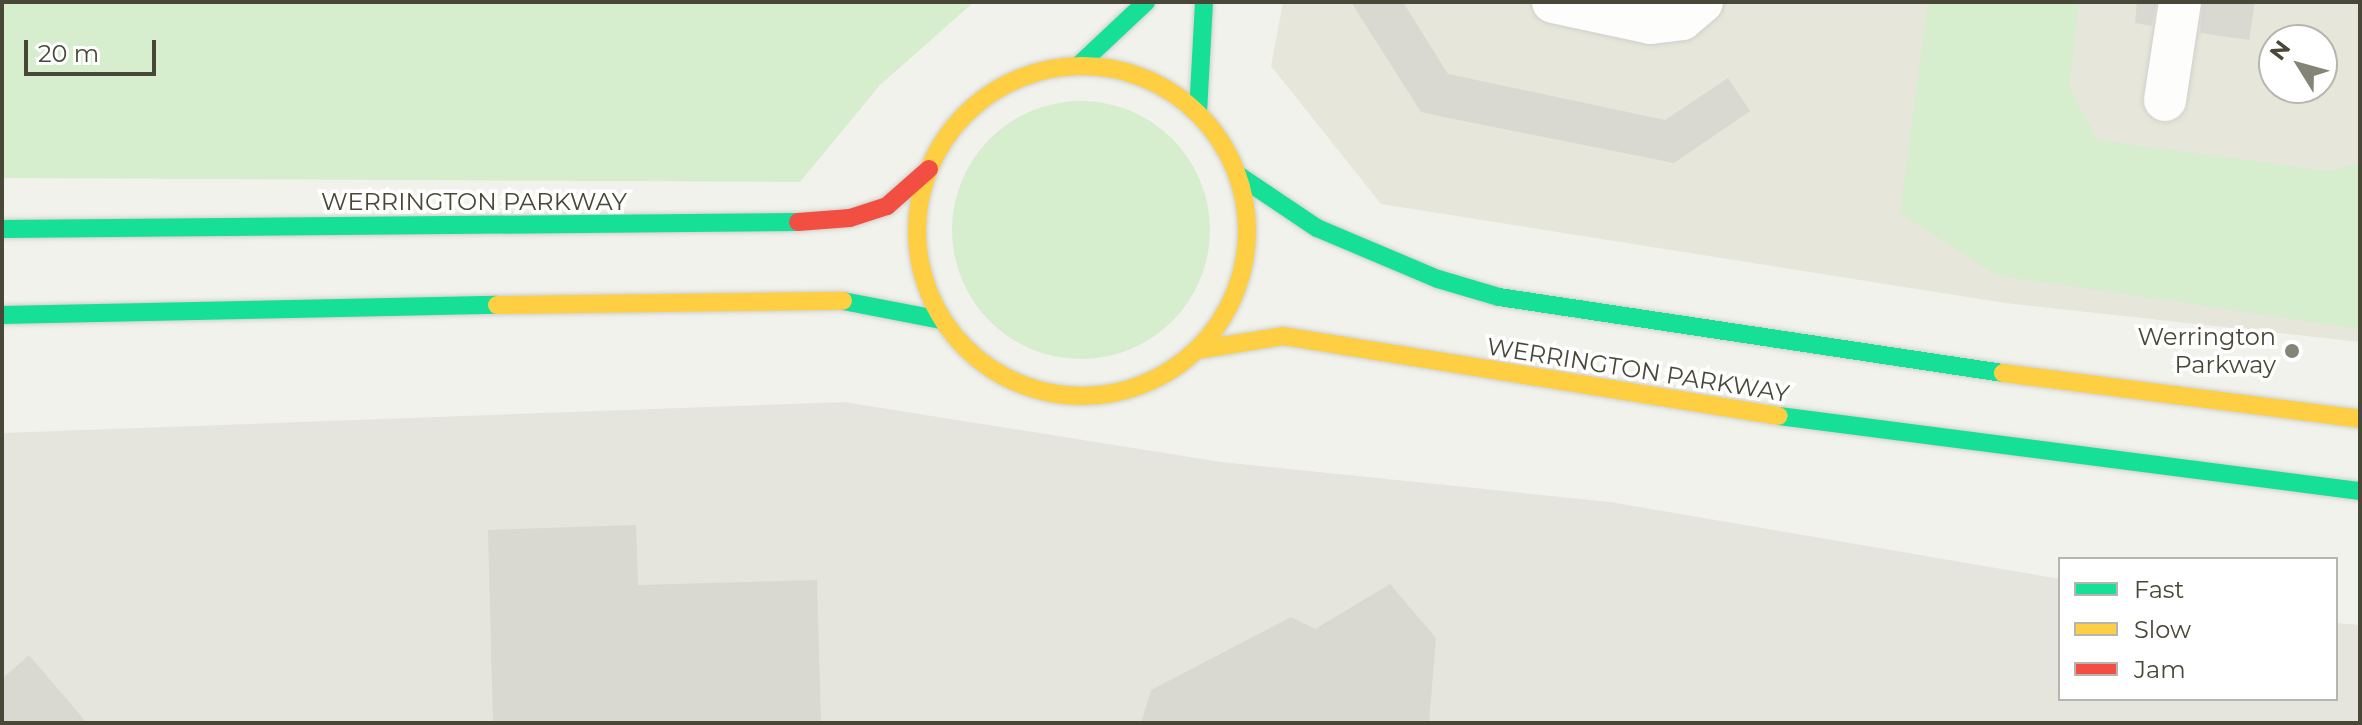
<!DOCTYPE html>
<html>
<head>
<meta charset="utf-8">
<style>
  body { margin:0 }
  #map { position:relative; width:2362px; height:725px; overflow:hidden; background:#f2f2ed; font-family:Montserrat,sans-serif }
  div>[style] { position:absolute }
  .residential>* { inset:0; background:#e6e6da }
  .industrial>* { inset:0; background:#e5e4dd }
  .green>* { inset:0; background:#d6edce }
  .round { border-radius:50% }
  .building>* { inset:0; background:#d9d9d2 }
  .roads { filter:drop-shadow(0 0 2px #d0d0cb) drop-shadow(0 0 2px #d0d0cb) }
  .street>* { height:42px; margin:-21px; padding:0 21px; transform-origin:21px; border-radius:21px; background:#fdfdfc }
  .fast>* { height:18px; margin:-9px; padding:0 9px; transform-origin:9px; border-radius:9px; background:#16e098 }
  .slow>* { height:18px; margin:-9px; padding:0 9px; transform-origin:9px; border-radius:9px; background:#ffcf43 }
  .slow>.ring { margin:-9px; padding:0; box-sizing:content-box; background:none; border:18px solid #ffcf43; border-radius:50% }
  .jam>* { height:18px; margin:-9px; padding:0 9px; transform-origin:9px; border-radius:9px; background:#f24e42 }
  .dots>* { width:22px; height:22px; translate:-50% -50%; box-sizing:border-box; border:4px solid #fff; border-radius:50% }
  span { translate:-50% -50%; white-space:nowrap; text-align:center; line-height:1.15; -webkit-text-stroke:7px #fff; paint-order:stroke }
  .street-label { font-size:24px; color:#494838 }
  .poi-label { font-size:24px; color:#494838 }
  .right { translate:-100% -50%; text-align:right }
  .frame { position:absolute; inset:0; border:4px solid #494838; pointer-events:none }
  .legend { position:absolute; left:2058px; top:557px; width:280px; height:144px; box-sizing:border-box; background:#fff; border:2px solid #b6b6af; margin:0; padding:10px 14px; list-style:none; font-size:24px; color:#494838 }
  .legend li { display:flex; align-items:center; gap:16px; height:40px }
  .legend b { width:40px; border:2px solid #b6b6af }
  .north { position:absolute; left:2258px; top:24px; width:80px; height:80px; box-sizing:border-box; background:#fff; border:2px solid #b6b6af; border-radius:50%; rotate:307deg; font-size:22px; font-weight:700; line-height:32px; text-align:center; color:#494838 }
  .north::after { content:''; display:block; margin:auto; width:28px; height:36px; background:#848477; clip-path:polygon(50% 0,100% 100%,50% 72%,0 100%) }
  .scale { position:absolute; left:24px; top:40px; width:132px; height:36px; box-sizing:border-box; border:4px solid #494838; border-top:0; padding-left:10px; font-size:24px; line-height:28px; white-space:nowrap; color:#494838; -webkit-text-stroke:6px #fff; paint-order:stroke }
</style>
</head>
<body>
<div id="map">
  <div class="residential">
    <i style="clip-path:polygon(evenodd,1283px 2px,2360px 2px,2360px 342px,2005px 303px,1381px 204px,1271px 66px,1283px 2px,2274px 40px,2322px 40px,2322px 88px,2274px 88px,2274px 40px)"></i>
  </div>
  <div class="industrial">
    <i style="clip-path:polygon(844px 402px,1221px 462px,1610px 502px,2060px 579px,2060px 699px,2336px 699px,2336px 623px,2360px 625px,2360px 723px,2px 723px,2px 433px)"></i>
  </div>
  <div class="green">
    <i style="clip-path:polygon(2px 2px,974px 2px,880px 85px,800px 182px,2px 178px)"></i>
    <i style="clip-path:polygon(1928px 2px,2079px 2px,2069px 86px,2097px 140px,2326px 171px,2360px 164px,2360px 329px,1996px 275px,1900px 213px)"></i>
    <i class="round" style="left:952px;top:101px;width:258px;height:258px"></i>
  </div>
  <div class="building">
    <i style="clip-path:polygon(1351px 2px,1403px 2px,1448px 74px,1665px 120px,1728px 78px,1750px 111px,1674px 163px,1439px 116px,1421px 112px)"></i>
    <i style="clip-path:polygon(2137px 2px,2156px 2px,2152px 26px,2135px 23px)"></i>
    <i style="clip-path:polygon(2203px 2px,2255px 2px,2249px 40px,2200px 33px)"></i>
    <i style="clip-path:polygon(636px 525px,638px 585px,817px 580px,821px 723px,493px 723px,488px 530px)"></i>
    <i style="clip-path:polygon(1390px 584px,1436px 638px,1429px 723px,1141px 723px,1151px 690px,1291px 617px,1315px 629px)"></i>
    <i style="clip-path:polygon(29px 655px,87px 723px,2px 723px,2px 679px)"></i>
  </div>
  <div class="roads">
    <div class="street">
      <i style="left:1553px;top:2px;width:100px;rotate:12.1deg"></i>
      <i style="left:1651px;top:23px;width:31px;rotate:-7deg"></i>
      <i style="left:1682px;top:19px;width:26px;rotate:-40deg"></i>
      <i style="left:2165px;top:100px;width:99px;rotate:-81.3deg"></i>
    </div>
    <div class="fast">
      <i style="left:1079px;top:65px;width:92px;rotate:-43.2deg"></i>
      <i style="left:1198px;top:113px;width:111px;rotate:-86.9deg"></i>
      <i style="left:1238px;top:175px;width:95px;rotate:33.9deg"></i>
      <i style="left:1317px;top:228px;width:131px;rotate:22.9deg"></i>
      <i style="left:1438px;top:279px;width:64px;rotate:16.4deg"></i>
      <i style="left:1499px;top:297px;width:510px;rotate:8.58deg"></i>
      <i style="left:2px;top:229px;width:796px;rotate:-0.5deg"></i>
      <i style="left:843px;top:301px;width:101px;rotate:10.9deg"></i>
      <i style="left:2px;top:315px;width:495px;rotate:-1.2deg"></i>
      <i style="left:1779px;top:416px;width:586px;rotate:7.36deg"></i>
    </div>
    <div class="slow">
      <i class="ring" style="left:917px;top:66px;width:312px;height:312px"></i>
      <i style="left:497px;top:305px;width:346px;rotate:-0.7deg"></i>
      <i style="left:1197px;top:350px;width:87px;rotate:-9.2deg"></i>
      <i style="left:1283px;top:336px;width:502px;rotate:9.16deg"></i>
      <i style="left:2003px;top:373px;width:360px;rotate:7.3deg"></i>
    </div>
    <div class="jam">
      <i style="left:798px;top:222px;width:52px;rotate:-4.4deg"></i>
      <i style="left:850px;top:218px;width:39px;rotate:-18deg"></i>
      <i style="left:887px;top:206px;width:56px;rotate:-41.4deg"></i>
    </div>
  </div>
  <div class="dots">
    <i style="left:2292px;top:351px;background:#848477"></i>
  </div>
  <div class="street-label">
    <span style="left:474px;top:202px">WERRINGTON PARKWAY</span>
    <span style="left:1638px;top:370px;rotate:9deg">WERRINGTON PARKWAY</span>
  </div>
  <div class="poi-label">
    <span class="right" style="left:2276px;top:351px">Werrington<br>Parkway</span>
  </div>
  <div class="frame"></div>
  <ul class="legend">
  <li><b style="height:10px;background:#16e098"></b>Fast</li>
  <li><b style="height:10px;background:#ffcf43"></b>Slow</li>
  <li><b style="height:10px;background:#f24e42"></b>Jam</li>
  </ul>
  <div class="north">N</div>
  <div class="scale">20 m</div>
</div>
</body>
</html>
